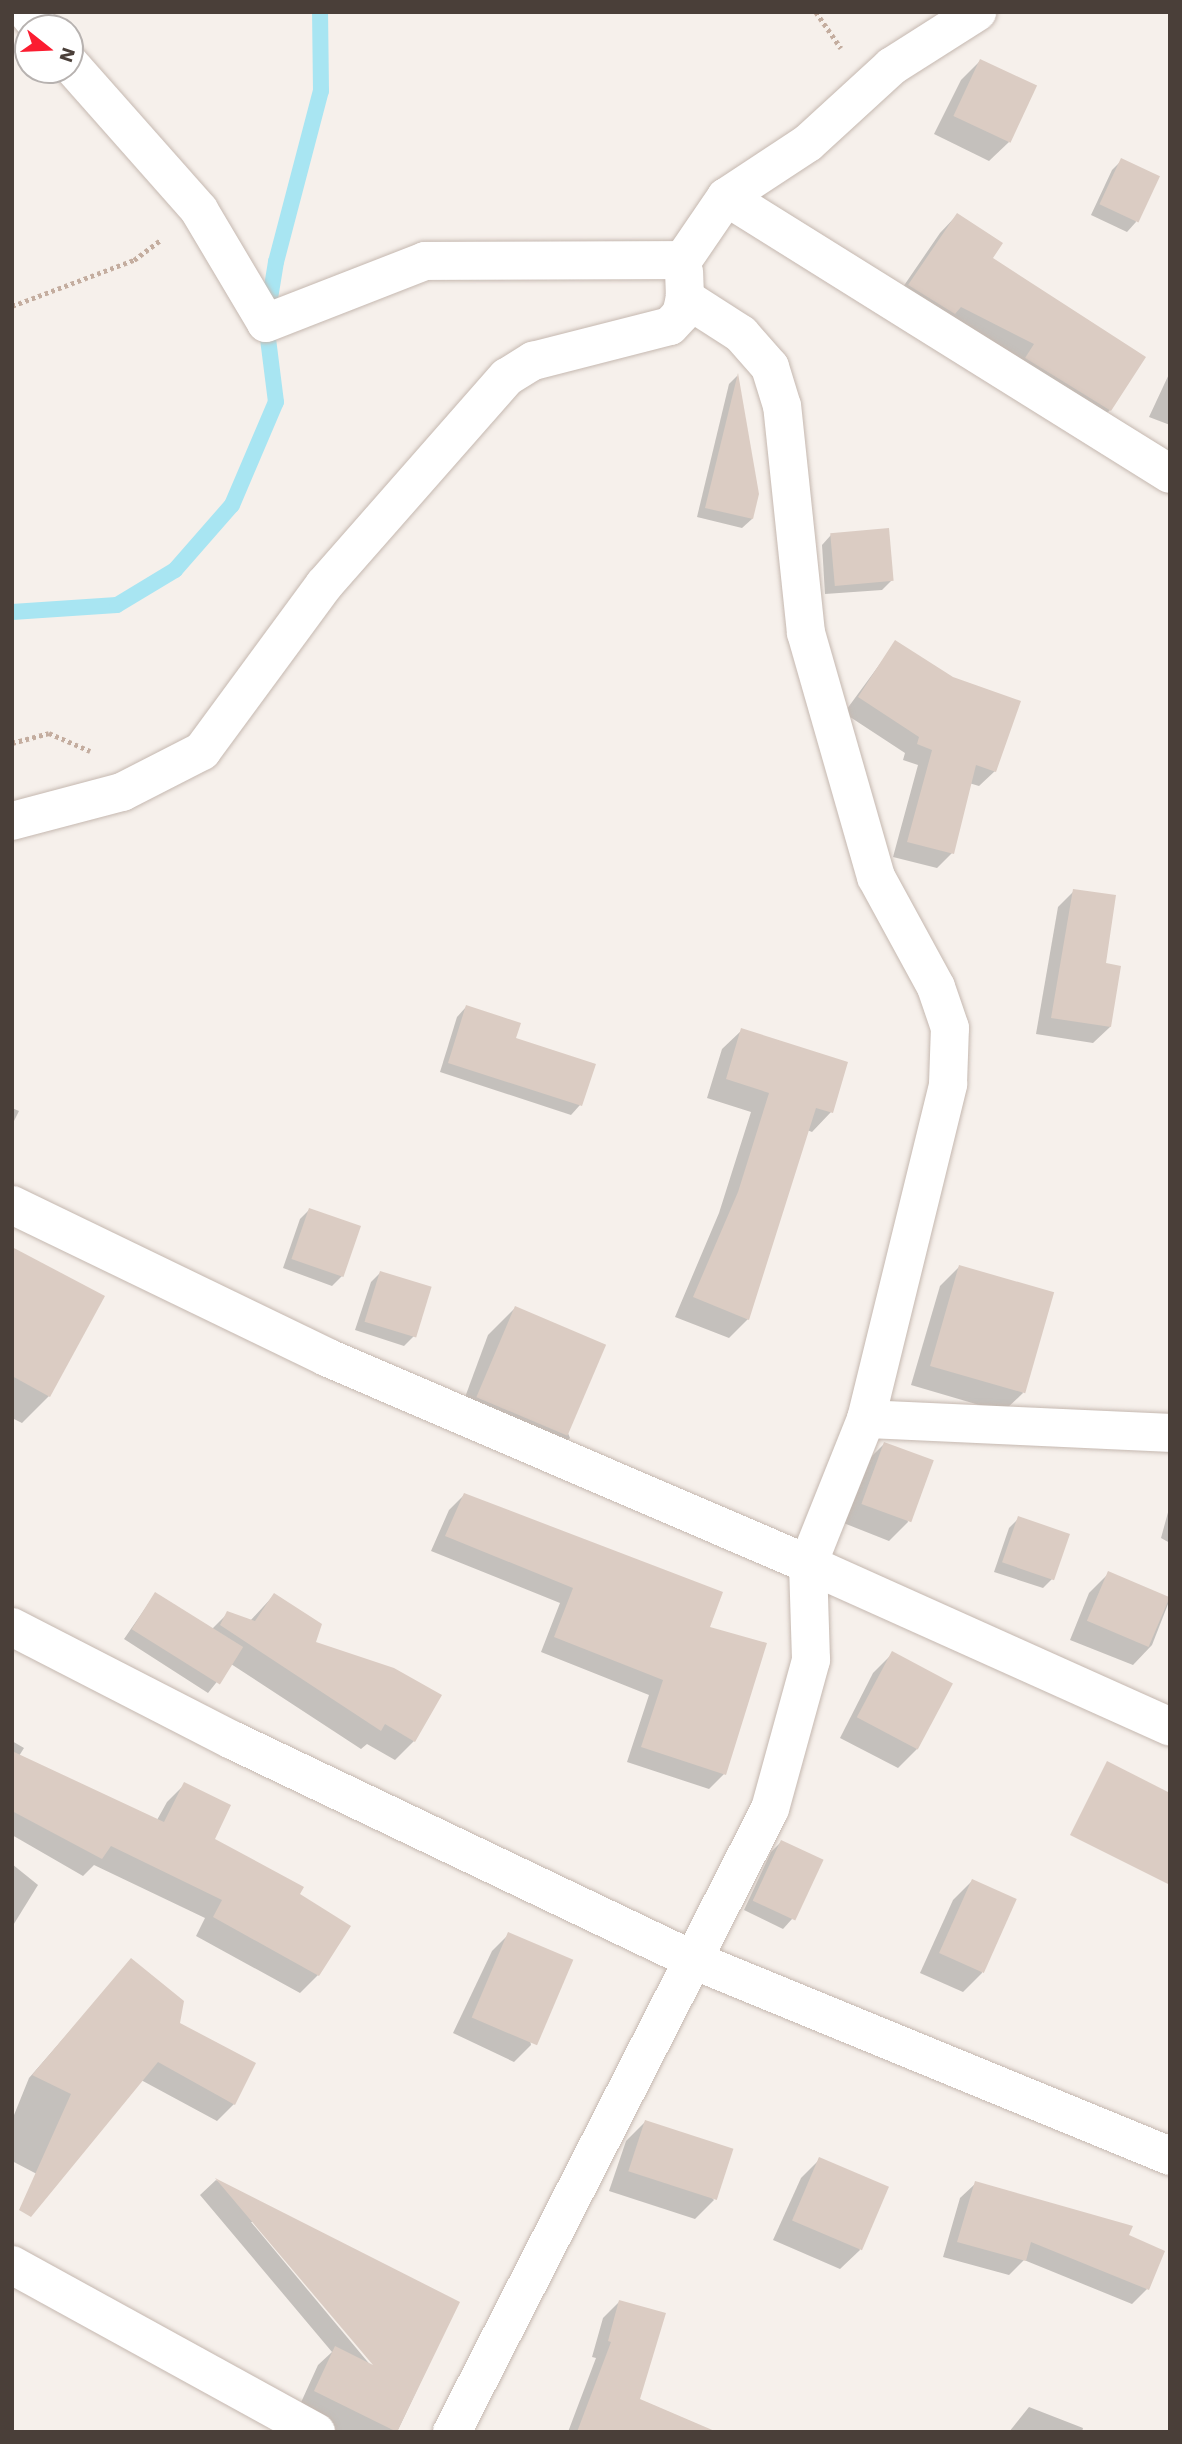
<!DOCTYPE html>
<html>
<head>
<meta charset="utf-8">
<style>
  body { margin:0 }
  #map { position:relative; width:1182px; height:2444px; overflow:hidden; background:#f6f0eb; font-family:"Work Sans",sans-serif }
  div>[style] { position:absolute }
  .shadow>* { inset:0; background:#0003 }
  .stream>* { height:16px; margin:-8px; padding:0 8px; transform-origin:8px; border-radius:8px; background:#a8e5f2 }
  .building>* { inset:0; background:#dbccc3; transform-origin:0 0 }
  .path>* { height:4.5px; margin-top:-2.25px; transform-origin:0; background:repeating-linear-gradient(90deg,#c4ad9f 0 3.5px,transparent 0 7px) }
  .roads { filter:drop-shadow(0 0 2px #c5b8b0) drop-shadow(0 0 2px #c5b8b0) }
  .minor>* { height:38px; margin:-19px; padding:0 19px; transform-origin:19px; border-radius:19px; background:#fff }
  span { translate:-50% -50%; white-space:nowrap; text-align:center; line-height:1.15; -webkit-text-stroke:6px #fff; paint-order:stroke }
  .frame { position:absolute; inset:0; border:14px solid #4a3f39; pointer-events:none }
  .north { position:absolute; left:14px; top:14px; width:70px; height:70px; box-sizing:border-box; background:#fff; border:2px solid #b7b2b0; border-radius:50%; rotate:108deg; font-size:19px; font-weight:700; line-height:28px; text-align:center; color:#4a3f39 }
  .north::after { content:''; display:block; margin:auto; width:24px; height:32px; background:#fb1d31; clip-path:polygon(50% 0,100% 100%,50% 72%,0 100%) }
</style>
</head>
<body>
<div id="map">
  <div class="shadow">
    <i style="clip-path:polygon(980px 61px,1009px 142px,989px 161px,934px 134px,961px 80px)"></i>
    <i style="clip-path:polygon(1122px 160px,1136px 222px,1127px 232px,1091px 215px,1112px 170px)"></i>
    <i style="clip-path:polygon(957px 215px,991px 259px,1143px 358px,1110px 410px,1092px 428px,892px 303px,940px 233px)"></i>
    <i style="clip-path:polygon(1170px 372px,1170px 425px,1149px 417px)"></i>
    <i style="clip-path:polygon(737px 376px,752px 519px,742px 528px,697px 517px,729px 384px)"></i>
    <i style="clip-path:polygon(831px 535px,892px 580px,882px 590px,825px 594px,822px 545px)"></i>
    <i style="clip-path:polygon(896px 642px,995px 771px,979px 786px,969px 783px,952px 853px,937px 868px,893px 857px,918px 765px,903px 760px,905px 753px,844px 713px)"></i>
    <i style="clip-path:polygon(1074px 891px,1104px 965px,1110px 1027px,1093px 1043px,1036px 1034px,1058px 907px)"></i>
    <i style="clip-path:polygon(466px 1007px,514px 1039px,580px 1105px,571px 1115px,440px 1072px,457px 1017px)"></i>
    <i style="clip-path:polygon(742px 1030px,831px 1112px,812px 1132px,807px 1130px,748px 1319px,729px 1338px,675px 1317px,719px 1213px,751px 1112px,707px 1098px,722px 1049px)"></i>
    <i style="clip-path:polygon(12px 1108px,19px 1111px,12px 1125px)"></i>
    <i style="clip-path:polygon(309px 1210px,359px 1227px,342px 1276px,332px 1286px,283px 1268px,300px 1219px)"></i>
    <i style="clip-path:polygon(12px 1249px,49px 1396px,22px 1423px,12px 1418px)"></i>
    <i style="clip-path:polygon(959px 1267px,1023px 1393px,1003px 1412px,911px 1385px,940px 1286px)"></i>
    <i style="clip-path:polygon(380px 1273px,414px 1336px,404px 1346px,355px 1330px,371px 1282px)"></i>
    <i style="clip-path:polygon(515px 1308px,570px 1438px,543px 1465px,454px 1427px,488px 1335px)"></i>
    <i style="clip-path:polygon(884px 1444px,908px 1522px,889px 1541px,841px 1522px,865px 1463px)"></i>
    <i style="clip-path:polygon(464px 1495px,708px 1628px,724px 1774px,709px 1789px,627px 1762px,649px 1695px,541px 1652px,560px 1603px,431px 1551px,449px 1510px)"></i>
    <i style="clip-path:polygon(1170px 1505px,1170px 1543px,1161px 1538px)"></i>
    <i style="clip-path:polygon(1019px 1518px,1052px 1579px,1043px 1588px,994px 1572px,1009px 1528px)"></i>
    <i style="clip-path:polygon(1109px 1573px,1170px 1599px,1152px 1645px,1133px 1665px,1070px 1640px,1089px 1593px)"></i>
    <i style="clip-path:polygon(155px 1594px,211px 1630px,228px 1613px,250px 1621px,274px 1595px,314px 1643px,414px 1741px,395px 1760px,367px 1744px,361px 1749px,231px 1664px,208px 1693px,124px 1639px)"></i>
    <i style="clip-path:polygon(892px 1654px,950px 1684px,917px 1749px,898px 1768px,840px 1738px,873px 1673px)"></i>
    <i style="clip-path:polygon(12px 1741px,24px 1748px,19px 1756px,157px 1820px,167px 1802px,185px 1784px,212px 1840px,298px 1895px,318px 1975px,300px 1993px,196px 1936px,205px 1918px,94px 1865px,83px 1876px,12px 1835px)"></i>
    <i style="clip-path:polygon(781px 1842px,820px 1861px,792px 1919px,783px 1929px,744px 1910px,771px 1852px)"></i>
    <i style="clip-path:polygon(12px 1864px,38px 1885px,12px 1927px)"></i>
    <i style="clip-path:polygon(972px 1881px,982px 1973px,963px 1992px,920px 1973px,953px 1900px)"></i>
    <i style="clip-path:polygon(509px 1934px,531px 2045px,514px 2062px,453px 2033px,492px 1951px)"></i>
    <i style="clip-path:polygon(131px 1961px,234px 2104px,217px 2121px,141px 2080px,54px 2183px,12px 2161px,12px 2120px,29px 2078px)"></i>
    <i style="clip-path:polygon(645px 2122px,714px 2200px,695px 2219px,609px 2191px,626px 2141px)"></i>
    <i style="clip-path:polygon(820px 2159px,860px 2250px,840px 2269px,773px 2240px,801px 2178px)"></i>
    <i style="clip-path:polygon(evenodd,216px 2180px,458px 2303px,397px 2432px,311px 2432px,293px 2420px,318px 2365px,332px 2352px,200px 2195px,216px 2180px,251px 2222px,255px 2222px,380px 2370px,377px 2373px,251px 2222px)"></i>
    <i style="clip-path:polygon(976px 2183px,1127px 2236px,1147px 2289px,1132px 2304px,1024px 2260px,1009px 2275px,943px 2257px,960px 2198px)"></i>
    <i style="clip-path:polygon(619px 2302px,641px 2432px,568px 2432px,596px 2358px,592px 2357px,603px 2318px)"></i>
    <i style="clip-path:polygon(1029px 2407px,1083px 2428px,1082px 2432px,1009px 2432px)"></i>
  </div>
  <div class="stream">
    <i style="left:12px;top:612px;width:105px;rotate:-3.8deg"></i>
    <i style="left:117px;top:605px;width:68px;rotate:-31.1deg"></i>
    <i style="left:175px;top:570px;width:86px;rotate:-48.8deg"></i>
    <i style="left:232px;top:505px;width:112px;rotate:-66.9deg"></i>
    <i style="left:276px;top:402px;width:80px;rotate:-97.2deg"></i>
    <i style="left:266px;top:323px;width:62px;rotate:-80.7deg"></i>
    <i style="left:276px;top:262px;width:177px;rotate:-75.3deg"></i>
    <i style="left:321px;top:91px;width:79px;rotate:-90.7deg"></i>
  </div>
  <div class="building">
    <i style="left:980px;top:59px;width:63px;height:63px;rotate:25deg"></i>
    <i style="left:1121px;top:158px;width:43px;height:51px;rotate:25deg"></i>
    <i style="clip-path:polygon(957px 213px,1003px 243px,993px 258px,1146px 357px,1111px 411px,1025px 358px,1034px 344px,961px 307px,955px 314px,908px 285px)"></i>
    <i style="clip-path:polygon(738px 373px,759px 494px,753px 519px,705px 508px)"></i>
    <i style="left:889px;top:528px;width:53px;height:59px;rotate:85deg"></i>
    <i style="clip-path:polygon(895px 640px,953px 677px,1021px 701px,996px 772px,976px 765px,954px 854px,907px 842px,932px 750px,917px 744px,919px 737px,858px 697px)"></i>
    <i style="clip-path:polygon(1073px 889px,1116px 895px,1106px 963px,1121px 966px,1111px 1027px,1051px 1018px)"></i>
    <i style="clip-path:polygon(466px 1005px,521px 1023px,516px 1038px,596px 1064px,582px 1106px,448px 1063px)"></i>
    <i style="clip-path:polygon(741px 1028px,848px 1062px,833px 1113px,816px 1108px,749px 1320px,693px 1297px,738px 1192px,769px 1093px,726px 1079px)"></i>
    <i style="left:309px;top:1208px;width:55px;height:54px;rotate:19deg"></i>
    <i style="clip-path:polygon(12px 1247px,105px 1296px,50px 1397px,12px 1376px)"></i>
    <i style="left:959px;top:1265px;width:99px;height:105px;rotate:16deg"></i>
    <i style="left:380px;top:1271px;width:54px;height:53px;rotate:17deg"></i>
    <i style="left:515px;top:1306px;width:99px;height:99px;rotate:23deg"></i>
    <i style="left:884px;top:1442px;width:53px;height:66px;rotate:20deg"></i>
    <i style="clip-path:polygon(464px 1493px,723px 1592px,710px 1627px,767px 1643px,726px 1775px,641px 1747px,663px 1680px,554px 1637px,573px 1588px,445px 1536px)"></i>
    <i style="left:1018px;top:1516px;width:55px;height:49px;rotate:19deg"></i>
    <i style="left:1108px;top:1571px;width:67px;height:54px;rotate:23deg"></i>
    <i style="left:155px;top:1592px;width:104px;height:44px;rotate:32deg"></i>
    <i style="clip-path:polygon(274px 1593px,322px 1624px,316px 1642px,394px 1668px,442px 1695px,415px 1742px,385px 1724px,381px 1731px,220px 1625px,227px 1611px,255px 1621px)"></i>
    <i style="left:892px;top:1651px;width:69px;height:75px;rotate:28deg"></i>
    <i style="clip-path:polygon(12px 1751px,164px 1822px,184px 1782px,231px 1805px,215px 1839px,304px 1887px,300px 1894px,351px 1926px,319px 1976px,213px 1917px,222px 1900px,111px 1846px,102px 1859px,12px 1811px)"></i>
    <i style="clip-path:polygon(1107px 1761px,1170px 1793px,1170px 1885px,1070px 1835px)"></i>
    <i style="left:781px;top:1840px;width:47px;height:67px;rotate:25deg"></i>
    <i style="left:972px;top:1879px;width:49px;height:81px;rotate:24deg"></i>
    <i style="left:508px;top:1932px;width:71px;height:93px;rotate:23deg"></i>
    <i style="clip-path:polygon(131px 1958px,184px 2001px,180px 2023px,256px 2063px,235px 2105px,158px 2062px,31px 2217px,19px 2210px,71px 2094px,32px 2075px)"></i>
    <i style="left:645px;top:2120px;width:93px;height:54px;rotate:18deg"></i>
    <i style="left:819px;top:2157px;width:76px;height:69px;rotate:23deg"></i>
    <i style="clip-path:polygon(215px 2178px,460px 2302px,397px 2432px,314px 2391px,335px 2346px,373px 2365px)"></i>
    <i style="clip-path:polygon(975px 2181px,1133px 2226px,1129px 2235px,1165px 2251px,1149px 2290px,1031px 2242px,1026px 2261px,957px 2242px)"></i>
    <i style="clip-path:polygon(619px 2300px,666px 2313px,640px 2399px,717px 2432px,577px 2432px,611px 2342px,608px 2341px)"></i>
  </div>
  <div class="path">
    <i style="left:816px;top:12px;width:44px;rotate:55.2deg"></i>
    <i style="left:12px;top:306px;width:130px;rotate:-20.7deg"></i>
    <i style="left:134px;top:260px;width:34px;rotate:-37deg"></i>
    <i style="left:12px;top:743px;width:38px;rotate:-15deg"></i>
    <i style="left:49px;top:733px;width:45px;rotate:23.7deg"></i>
  </div>
  <div class="roads">
    <div class="minor">
      <i style="left:27px;top:12px;width:21px;rotate:51deg"></i>
      <i style="left:70px;top:64px;width:195px;rotate:48.5deg"></i>
      <i style="left:199px;top:210px;width:131px;rotate:59.3deg"></i>
      <i style="left:266px;top:323px;width:171px;rotate:-21.3deg"></i>
      <i style="left:425px;top:261px;width:258px;rotate:-0.2deg"></i>
      <i style="left:683px;top:260px;width:76px;rotate:-55.7deg"></i>
      <i style="left:726px;top:197px;width:523px;rotate:31.96deg"></i>
      <i style="left:726px;top:197px;width:98px;rotate:-33.4deg"></i>
      <i style="left:808px;top:143px;width:114px;rotate:-42.5deg"></i>
      <i style="left:892px;top:66px;width:101px;rotate:-32.4deg"></i>
      <i style="left:12px;top:821px;width:114px;rotate:-14.8deg"></i>
      <i style="left:122px;top:792px;width:90px;rotate:-27.1deg"></i>
      <i style="left:202px;top:751px;width:206px;rotate:-53.7deg"></i>
      <i style="left:324px;top:585px;width:277px;rotate:-48.7deg"></i>
      <i style="left:507px;top:377px;width:31px;rotate:-32deg"></i>
      <i style="left:533px;top:361px;width:141px;rotate:-14.3deg"></i>
      <i style="left:670px;top:326px;width:16px;rotate:-47deg"></i>
      <i style="left:681px;top:314px;width:16px;rotate:-76deg"></i>
      <i style="left:685px;top:298px;width:26px;rotate:-92deg"></i>
      <i style="left:12px;top:1205px;width:349px;rotate:25.8deg"></i>
      <i style="left:326px;top:1357px;width:525px;rotate:23.24deg"></i>
      <i style="left:808px;top:1564px;width:397px;rotate:24.2deg"></i>
      <i style="left:866px;top:1419px;width:304px;rotate:2.6deg"></i>
      <i style="left:12px;top:1627px;width:247px;rotate:27.2deg"></i>
      <i style="left:232px;top:1740px;width:511px;rotate:25.51deg"></i>
      <i style="left:693px;top:1960px;width:516px;rotate:22.34deg"></i>
      <i style="left:12px;top:2265px;width:347px;rotate:28.8deg"></i>
      <i style="left:452px;top:2432px;width:699px;rotate:-62.96deg"></i>
      <i style="left:770px;top:1809px;width:155px;rotate:-74.6deg"></i>
      <i style="left:811px;top:1660px;width:96px;rotate:-91.8deg"></i>
      <i style="left:808px;top:1564px;width:156px;rotate:-68.2deg"></i>
      <i style="left:866px;top:1419px;width:345px;rotate:-76.2deg"></i>
      <i style="left:948px;top:1084px;width:56px;rotate:-88deg"></i>
      <i style="left:950px;top:1028px;width:43px;rotate:-108.9deg"></i>
      <i style="left:936px;top:987px;width:125px;rotate:-118.6deg"></i>
      <i style="left:876px;top:877px;width:254px;rotate:-106deg"></i>
      <i style="left:806px;top:633px;width:228px;rotate:-96deg"></i>
      <i style="left:782px;top:406px;width:41px;rotate:-107.1deg"></i>
      <i style="left:770px;top:367px;width:44px;rotate:-131.3deg"></i>
      <i style="left:741px;top:334px;width:67px;rotate:-147.3deg"></i>
    </div>
  </div>
  <div class="frame"></div>
  <div class="north">N</div>
</div>
</body>
</html>
